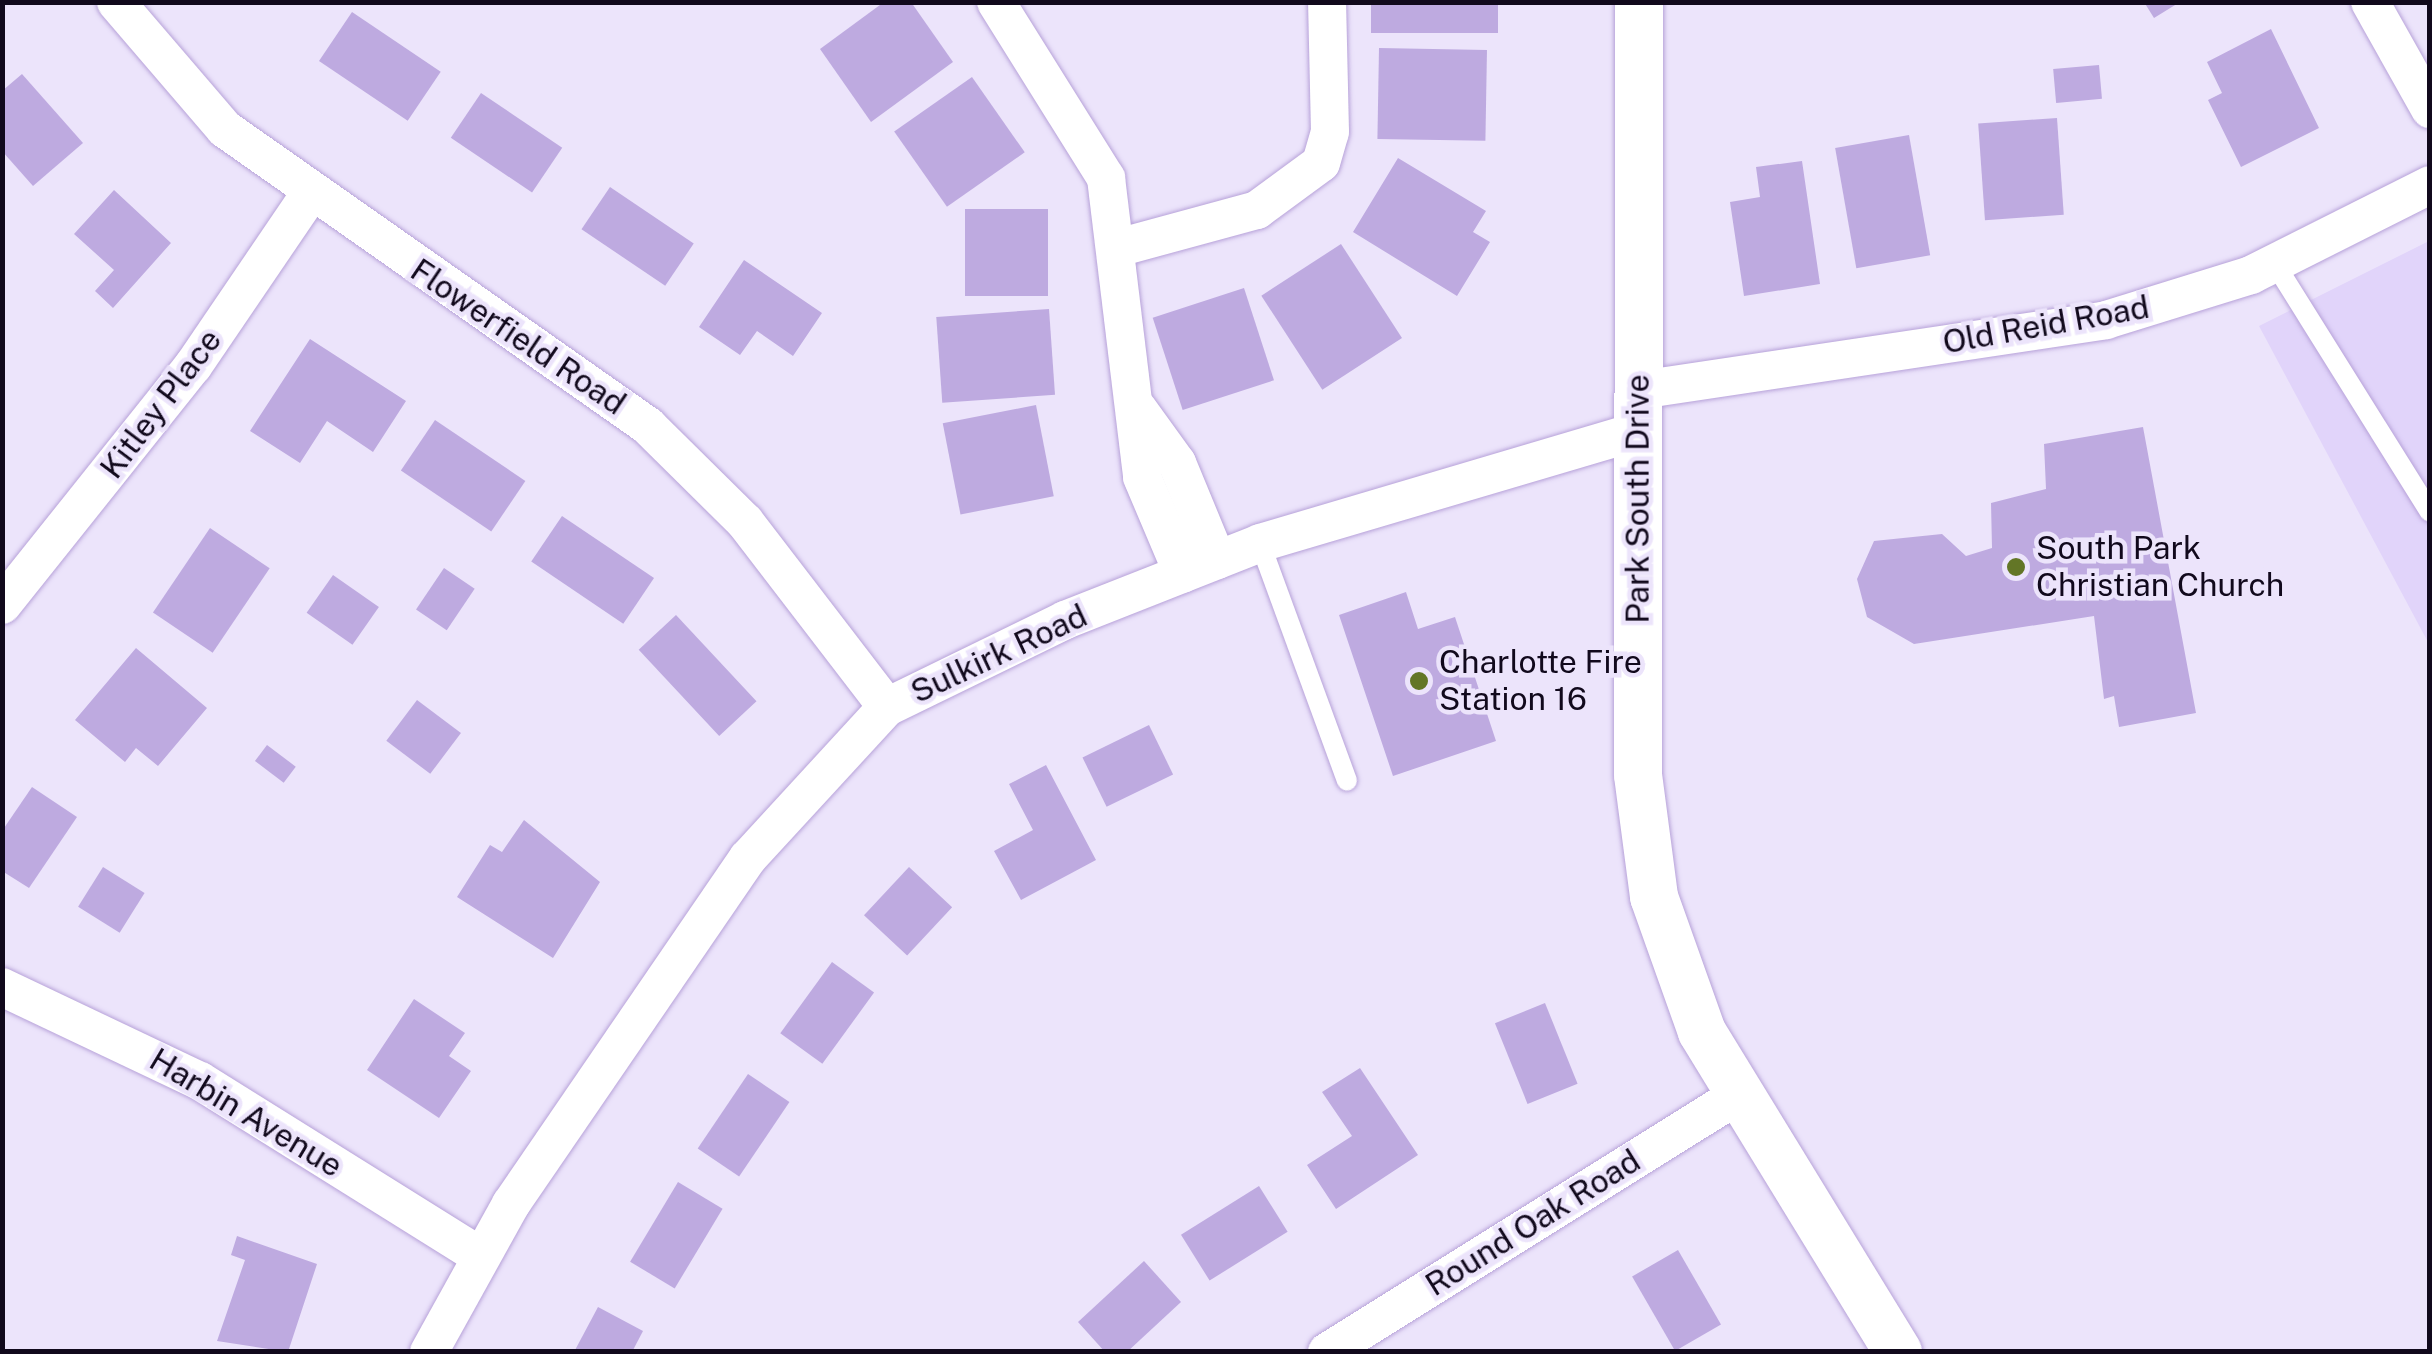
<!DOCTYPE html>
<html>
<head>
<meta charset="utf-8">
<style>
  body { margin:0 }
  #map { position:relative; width:2432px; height:1354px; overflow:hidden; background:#ece4fb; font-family:"Public Sans",sans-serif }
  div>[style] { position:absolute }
  .built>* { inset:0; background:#e1d4fa }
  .building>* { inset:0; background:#beaae0; transform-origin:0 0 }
  .roads { filter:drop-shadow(0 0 2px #b7a2d9) drop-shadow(0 0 2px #b7a2d9) }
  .service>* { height:20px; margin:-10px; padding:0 10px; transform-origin:10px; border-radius:10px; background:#fff }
  .minor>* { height:38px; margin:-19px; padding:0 19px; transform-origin:19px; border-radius:19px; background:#fff }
  .tertiary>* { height:48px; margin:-24px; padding:0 24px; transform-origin:24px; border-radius:24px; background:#fff }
  .dots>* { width:28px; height:28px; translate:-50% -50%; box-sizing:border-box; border:5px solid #ece4fb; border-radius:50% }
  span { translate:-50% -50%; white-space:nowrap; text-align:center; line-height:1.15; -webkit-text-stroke:9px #ece4fb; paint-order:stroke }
  .street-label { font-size:32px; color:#11091c }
  .poi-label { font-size:32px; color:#11091c }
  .left { translate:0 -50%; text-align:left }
  .frame { position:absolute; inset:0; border:5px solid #11091c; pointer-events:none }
</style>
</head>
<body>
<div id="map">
  <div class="built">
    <i style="clip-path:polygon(2429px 241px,2429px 644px,2259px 326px)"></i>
  </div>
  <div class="building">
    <i style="clip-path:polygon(884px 2px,911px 2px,953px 62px,871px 122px,820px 49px)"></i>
    <i style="left:1371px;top:2px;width:127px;height:31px"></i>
    <i style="clip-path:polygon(2144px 2px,2180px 2px,2154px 18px)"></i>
    <i style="left:352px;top:12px;width:107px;height:59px;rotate:34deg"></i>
    <i style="clip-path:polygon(2271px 29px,2319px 128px,2241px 167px,2208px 100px,2222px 93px,2207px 62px)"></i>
    <i style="left:1379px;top:48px;width:108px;height:91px;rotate:1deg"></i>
    <i style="left:2099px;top:65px;width:34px;height:46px;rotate:85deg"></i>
    <i style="clip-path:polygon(22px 74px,83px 143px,33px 186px,2px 151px,2px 91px)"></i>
    <i style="left:972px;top:77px;width:92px;height:95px;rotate:55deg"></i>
    <i style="left:481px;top:93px;width:98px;height:54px;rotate:34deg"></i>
    <i style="left:2057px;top:118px;width:97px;height:79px;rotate:86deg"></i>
    <i style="left:1909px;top:135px;width:122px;height:75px;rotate:80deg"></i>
    <i style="clip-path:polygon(1398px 158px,1486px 211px,1473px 232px,1490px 242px,1457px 296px,1353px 232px)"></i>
    <i style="clip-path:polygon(1802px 161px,1820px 284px,1744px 296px,1730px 202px,1760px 197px,1756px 167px)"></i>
    <i style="left:610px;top:187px;width:101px;height:51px;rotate:34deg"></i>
    <i style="clip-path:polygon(114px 190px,171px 243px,113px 308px,95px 291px,114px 270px,74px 234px)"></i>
    <i style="left:965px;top:209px;width:83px;height:87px"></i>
    <i style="left:1341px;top:244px;width:112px;height:95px;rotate:57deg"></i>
    <i style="clip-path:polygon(744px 260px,822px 313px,793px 356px,757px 331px,740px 355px,699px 327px)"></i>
    <i style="left:1244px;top:288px;width:97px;height:96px;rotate:72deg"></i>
    <i style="left:1049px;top:309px;width:86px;height:113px;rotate:86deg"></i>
    <i style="clip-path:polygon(310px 339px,406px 401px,373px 452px,327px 421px,300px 463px,250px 431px)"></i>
    <i style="left:1036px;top:405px;width:93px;height:95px;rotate:79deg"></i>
    <i style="left:435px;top:420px;width:109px;height:61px;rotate:34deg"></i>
    <i style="clip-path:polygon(2143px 427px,2196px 713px,2119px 727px,2114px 696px,2104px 699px,2094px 616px,1914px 644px,1867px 617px,1857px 579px,1874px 541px,1942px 534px,1966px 556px,1992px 548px,1991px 503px,2046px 489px,2044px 444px)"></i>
    <i style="left:562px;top:516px;width:111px;height:55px;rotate:34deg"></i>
    <i style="left:210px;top:528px;width:72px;height:102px;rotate:34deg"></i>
    <i style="left:444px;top:568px;width:37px;height:50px;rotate:34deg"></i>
    <i style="left:333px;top:575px;width:56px;height:46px;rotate:35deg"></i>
    <i style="clip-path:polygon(1406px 592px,1418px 629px,1455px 617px,1496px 741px,1393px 776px,1339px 615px)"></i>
    <i style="left:676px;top:615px;width:118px;height:51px;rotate:47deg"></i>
    <i style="clip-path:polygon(136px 648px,207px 708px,158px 766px,136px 748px,125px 762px,75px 720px)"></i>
    <i style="left:417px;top:700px;width:55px;height:51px;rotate:37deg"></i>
    <i style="left:1149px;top:725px;width:55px;height:74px;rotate:64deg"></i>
    <i style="left:267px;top:745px;width:36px;height:20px;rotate:37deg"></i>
    <i style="clip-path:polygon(1046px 765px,1096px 860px,1021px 900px,994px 851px,1033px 830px,1009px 784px)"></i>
    <i style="clip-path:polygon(32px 787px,77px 817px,29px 888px,2px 871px,2px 831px)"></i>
    <i style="clip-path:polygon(524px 820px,600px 882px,553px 958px,457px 897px,490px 845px,502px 852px)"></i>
    <i style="left:103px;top:867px;width:49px;height:47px;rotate:32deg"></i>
    <i style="left:909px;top:867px;width:59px;height:66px;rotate:43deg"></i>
    <i style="left:832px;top:962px;width:52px;height:88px;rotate:36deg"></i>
    <i style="clip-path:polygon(414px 999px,465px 1033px,449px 1056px,471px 1071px,439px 1118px,367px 1070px)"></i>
    <i style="left:1545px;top:1003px;width:87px;height:54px;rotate:68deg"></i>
    <i style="clip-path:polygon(1360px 1068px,1418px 1155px,1336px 1209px,1307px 1165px,1352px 1136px,1322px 1092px)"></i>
    <i style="left:748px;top:1074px;width:50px;height:90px;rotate:34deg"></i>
    <i style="left:678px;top:1182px;width:52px;height:93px;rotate:31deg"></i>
    <i style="left:1259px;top:1186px;width:54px;height:92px;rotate:58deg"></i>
    <i style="clip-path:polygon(237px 1236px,317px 1264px,288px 1352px,217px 1341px,245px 1260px,231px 1255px)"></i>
    <i style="left:1678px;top:1250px;width:86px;height:53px;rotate:60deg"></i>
    <i style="clip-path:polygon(1144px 1261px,1181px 1302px,1127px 1352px,1105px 1352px,1078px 1322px)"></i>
    <i style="clip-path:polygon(598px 1307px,643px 1331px,632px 1352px,574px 1352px)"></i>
  </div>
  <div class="roads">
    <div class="service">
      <i style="left:2275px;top:264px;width:292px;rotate:58deg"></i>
      <i style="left:1260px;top:543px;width:253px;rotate:69.9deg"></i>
    </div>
    <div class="minor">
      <i style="left:116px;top:2px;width:167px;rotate:49.4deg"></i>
      <i style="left:225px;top:129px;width:517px;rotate:35.07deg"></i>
      <i style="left:648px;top:426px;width:136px;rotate:44.7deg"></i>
      <i style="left:745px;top:522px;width:233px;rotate:52.5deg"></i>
      <i style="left:996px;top:2px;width:208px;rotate:58deg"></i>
      <i style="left:1106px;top:178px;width:301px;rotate:83.1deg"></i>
      <i style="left:1142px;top:477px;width:105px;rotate:67.1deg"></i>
      <i style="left:2370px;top:2px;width:123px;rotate:60.7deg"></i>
      <i style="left:1121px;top:247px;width:141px;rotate:-15.2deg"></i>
      <i style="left:1257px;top:210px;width:79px;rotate:-36.3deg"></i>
      <i style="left:1321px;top:163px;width:32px;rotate:-74deg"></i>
      <i style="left:1330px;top:132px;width:130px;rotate:-91.3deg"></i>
      <i style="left:1640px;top:390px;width:471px;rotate:-8.5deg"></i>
      <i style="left:2106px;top:320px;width:152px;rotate:-17.2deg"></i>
      <i style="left:2251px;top:275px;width:200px;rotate:-26.7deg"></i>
      <i style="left:1138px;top:409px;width:67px;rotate:54.2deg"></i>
      <i style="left:1177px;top:463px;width:105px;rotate:67.6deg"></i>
      <i style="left:2px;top:605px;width:306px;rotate:-51.4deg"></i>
      <i style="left:193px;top:366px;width:208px;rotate:-55.8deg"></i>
      <i style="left:2px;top:987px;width:219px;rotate:25.4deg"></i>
      <i style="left:200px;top:1081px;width:330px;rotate:32deg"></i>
      <i style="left:429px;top:1352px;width:169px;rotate:-61deg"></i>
      <i style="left:511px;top:1204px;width:419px;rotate:-55.6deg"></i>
      <i style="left:748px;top:858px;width:205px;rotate:-47.4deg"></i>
      <i style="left:887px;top:707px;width:198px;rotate:-26deg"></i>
      <i style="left:1065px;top:620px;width:210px;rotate:-21.5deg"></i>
      <i style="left:1260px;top:543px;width:394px;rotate:-16.5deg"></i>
      <i style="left:1327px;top:1352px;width:485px;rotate:-32deg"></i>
    </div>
    <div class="tertiary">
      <i style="left:1639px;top:2px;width:773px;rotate:90.07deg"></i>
      <i style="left:1638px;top:775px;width:123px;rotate:82.5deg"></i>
      <i style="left:1654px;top:897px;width:143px;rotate:70.4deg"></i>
      <i style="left:1702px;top:1032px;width:375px;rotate:58.5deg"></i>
    </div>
  </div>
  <div class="dots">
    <i style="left:2016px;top:567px;background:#637626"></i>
    <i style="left:1419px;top:681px;background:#637626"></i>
  </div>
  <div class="street-label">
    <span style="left:2046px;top:325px;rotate:-10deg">Old Reid Road</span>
    <span style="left:518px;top:337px;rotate:34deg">Flowerfield Road</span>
    <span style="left:161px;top:404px;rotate:-53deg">Kitley Place</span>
    <span style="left:1638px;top:499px;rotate:-90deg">Park South Drive</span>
    <span style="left:999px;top:654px;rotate:-25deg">Sulkirk Road</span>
    <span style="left:246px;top:1113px;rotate:31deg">Harbin Avenue</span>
    <span style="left:1533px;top:1223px;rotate:-32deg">Round Oak Road</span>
  </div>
  <div class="poi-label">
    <span class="left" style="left:2036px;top:567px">South Park<br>Christian Church</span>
    <span class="left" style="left:1439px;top:681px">Charlotte Fire<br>Station 16</span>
  </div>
  <div class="frame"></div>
</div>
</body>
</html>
